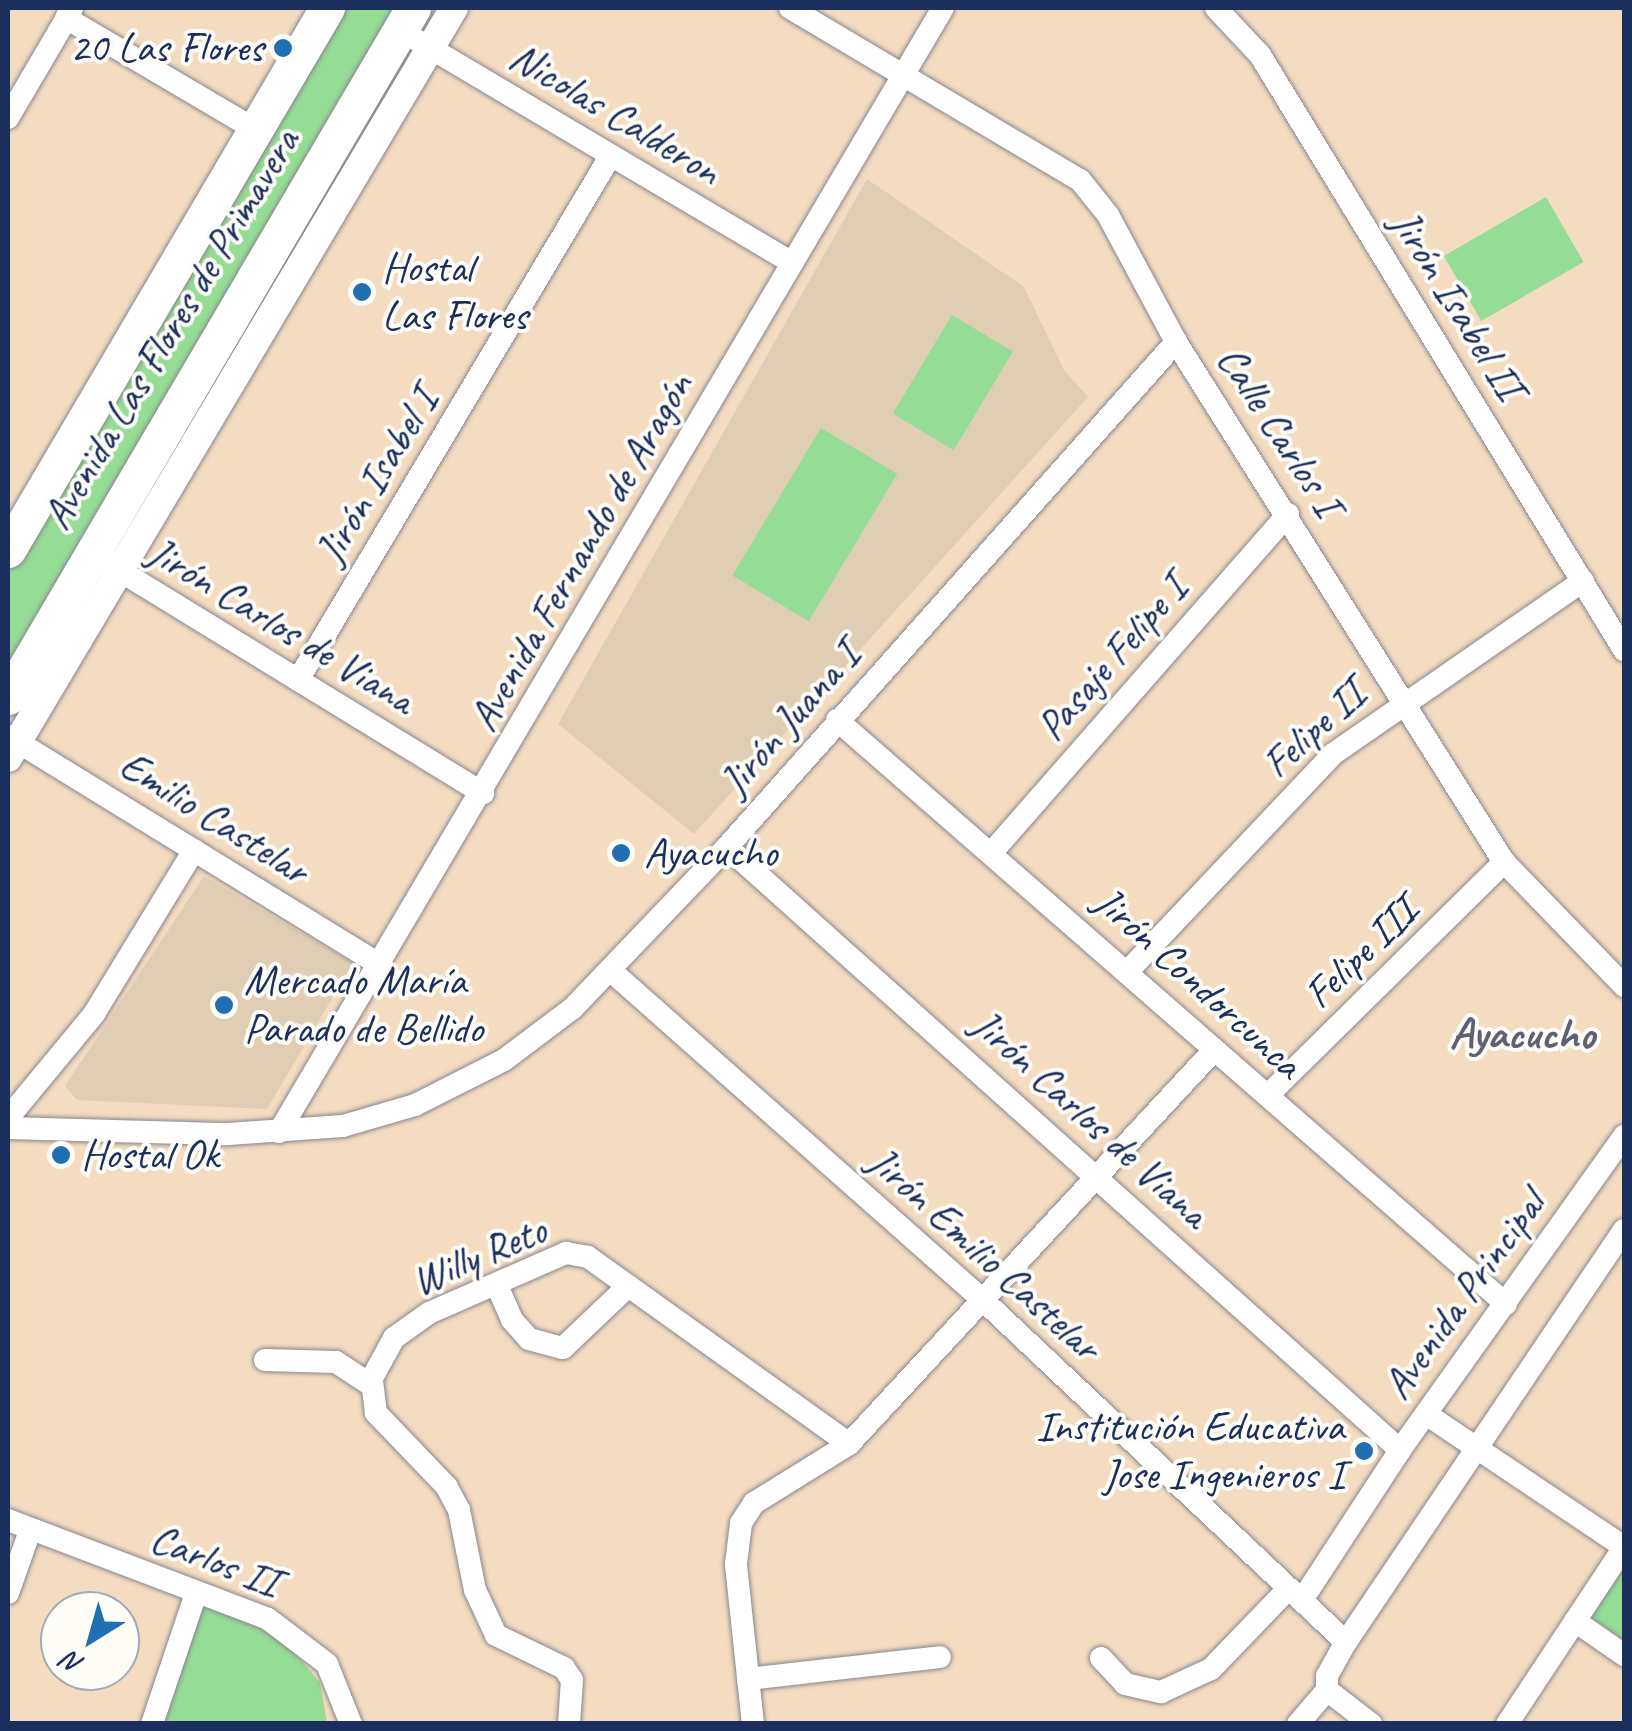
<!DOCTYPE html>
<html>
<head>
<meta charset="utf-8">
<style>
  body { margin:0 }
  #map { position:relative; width:1632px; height:1731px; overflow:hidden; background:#f4dcc0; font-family:Caveat,sans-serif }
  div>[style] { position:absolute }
  .built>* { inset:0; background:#dfceb4 }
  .green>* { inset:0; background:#95dc95; transform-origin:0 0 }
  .roads { filter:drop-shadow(0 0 2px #88868f) drop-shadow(0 0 2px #88868f) }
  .minor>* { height:22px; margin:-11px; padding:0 11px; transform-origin:11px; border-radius:11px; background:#fff }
  .tertiary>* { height:28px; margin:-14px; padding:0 14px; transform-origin:14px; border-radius:14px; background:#fff }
  .primary>* { height:35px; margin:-17.5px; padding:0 17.5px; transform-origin:17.5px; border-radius:17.5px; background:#fff }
  .dots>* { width:28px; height:28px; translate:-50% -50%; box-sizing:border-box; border:5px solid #fdfcf7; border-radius:50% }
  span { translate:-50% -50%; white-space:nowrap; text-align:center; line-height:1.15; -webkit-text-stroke:8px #fdfcf7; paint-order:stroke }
  .poi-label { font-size:42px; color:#1b2f5e }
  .right { translate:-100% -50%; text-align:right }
  .left { translate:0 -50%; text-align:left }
  .street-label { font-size:42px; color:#1b2f5e }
  .neighbourhood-label { font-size:45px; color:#615f73; font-weight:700 }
  .frame { position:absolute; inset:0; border:10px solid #1b2f5e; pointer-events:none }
  .north { position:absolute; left:40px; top:1591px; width:100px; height:100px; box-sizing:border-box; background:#fdfcf7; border:2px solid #a3aaba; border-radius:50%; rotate:217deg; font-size:28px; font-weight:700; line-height:40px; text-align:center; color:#1b2f5e }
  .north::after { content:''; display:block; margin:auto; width:35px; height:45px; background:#1f6fb2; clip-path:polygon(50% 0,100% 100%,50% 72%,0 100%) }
</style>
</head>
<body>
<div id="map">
  <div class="built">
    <i style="clip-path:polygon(867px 179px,1024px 287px,1064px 370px,1088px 397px,694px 834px,558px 724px)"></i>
    <i style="clip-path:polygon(204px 876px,353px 963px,267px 1109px,77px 1100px,65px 1086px)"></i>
  </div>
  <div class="green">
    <i style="clip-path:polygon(341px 8px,400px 8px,8px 665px,8px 575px)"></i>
    <i style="left:1546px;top:197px;width:75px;height:118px;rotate:60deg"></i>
    <i style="left:952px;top:315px;width:71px;height:115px;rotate:31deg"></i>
    <i style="left:821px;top:428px;width:89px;height:172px;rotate:31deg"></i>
    <i style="clip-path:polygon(1624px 1560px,1624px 1641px,1585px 1613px)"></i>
    <i style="clip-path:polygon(219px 1606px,287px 1643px,320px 1683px,327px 1723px,161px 1724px,201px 1609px)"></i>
  </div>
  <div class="roads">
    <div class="minor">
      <i style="left:790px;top:8px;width:337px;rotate:30.7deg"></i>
      <i style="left:1080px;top:180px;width:45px;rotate:51.3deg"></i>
      <i style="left:1108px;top:215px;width:144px;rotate:61.8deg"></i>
      <i style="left:1176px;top:342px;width:615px;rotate:57.76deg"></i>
      <i style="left:1504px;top:862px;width:173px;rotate:45.9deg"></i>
      <i style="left:1216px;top:8px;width:64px;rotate:46.9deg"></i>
      <i style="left:1260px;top:55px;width:698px;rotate:58.54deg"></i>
      <i style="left:66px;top:18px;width:221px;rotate:30.5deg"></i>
      <i style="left:400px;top:30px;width:455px;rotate:30.7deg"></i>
      <i style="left:8px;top:118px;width:126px;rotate:-59.6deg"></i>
      <i style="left:91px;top:553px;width:460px;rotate:31.5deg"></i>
      <i style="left:298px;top:680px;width:611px;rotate:-59.2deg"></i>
      <i style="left:837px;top:720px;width:888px;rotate:41.12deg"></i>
      <i style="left:8px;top:736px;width:437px;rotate:31.6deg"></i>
      <i style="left:727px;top:847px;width:904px;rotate:41.86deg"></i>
      <i style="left:993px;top:851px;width:448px;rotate:-48.8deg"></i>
      <i style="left:610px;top:970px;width:501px;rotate:41.52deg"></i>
      <i style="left:985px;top:1302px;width:496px;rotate:43.3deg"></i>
      <i style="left:1128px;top:971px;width:299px;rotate:-46.6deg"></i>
      <i style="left:1333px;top:754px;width:304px;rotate:-34.7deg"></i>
      <i style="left:1268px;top:1095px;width:332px;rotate:-44.6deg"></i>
      <i style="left:8px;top:1118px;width:135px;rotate:-50.4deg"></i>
      <i style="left:94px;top:1014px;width:192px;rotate:-58.6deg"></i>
      <i style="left:8px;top:1128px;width:220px;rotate:1.6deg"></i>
      <i style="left:228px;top:1134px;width:115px;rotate:-4deg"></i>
      <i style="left:343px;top:1126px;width:75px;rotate:-16.3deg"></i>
      <i style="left:415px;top:1105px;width:100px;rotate:-26.8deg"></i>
      <i style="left:504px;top:1060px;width:86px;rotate:-37deg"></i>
      <i style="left:573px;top:1008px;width:223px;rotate:-46.3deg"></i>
      <i style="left:727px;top:847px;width:676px;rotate:-48.36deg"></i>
      <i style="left:279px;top:1132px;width:1305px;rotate:-59.43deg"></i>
      <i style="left:498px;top:1288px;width:35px;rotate:66deg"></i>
      <i style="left:512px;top:1320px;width:25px;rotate:48deg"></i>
      <i style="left:529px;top:1339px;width:35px;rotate:15deg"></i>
      <i style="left:563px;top:1348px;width:90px;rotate:-43.6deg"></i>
      <i style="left:265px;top:1360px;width:71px;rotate:1.6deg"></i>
      <i style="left:336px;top:1362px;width:42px;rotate:33.3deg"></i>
      <i style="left:1426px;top:1414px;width:239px;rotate:33.9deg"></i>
      <i style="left:8px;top:1520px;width:278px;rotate:20.8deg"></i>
      <i style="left:268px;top:1619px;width:74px;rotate:37.3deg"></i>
      <i style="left:327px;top:1664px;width:65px;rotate:68.2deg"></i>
      <i style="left:8px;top:1593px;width:66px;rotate:-70.5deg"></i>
      <i style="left:1302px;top:1600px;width:179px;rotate:-56.8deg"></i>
      <i style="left:1400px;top:1450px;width:386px;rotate:-54.5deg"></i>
      <i style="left:1575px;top:1621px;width:60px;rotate:34.8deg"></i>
      <i style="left:1101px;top:1658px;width:35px;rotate:47deg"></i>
      <i style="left:1125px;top:1684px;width:37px;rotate:13deg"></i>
      <i style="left:1161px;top:1692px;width:55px;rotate:-24.7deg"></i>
      <i style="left:1211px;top:1669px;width:112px;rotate:-46.1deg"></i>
      <i style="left:748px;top:1679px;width:193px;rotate:-6.5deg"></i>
      <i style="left:1327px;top:1690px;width:14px;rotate:-90deg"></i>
      <i style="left:1327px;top:1676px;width:39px;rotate:-61deg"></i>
      <i style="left:1346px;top:1642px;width:497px;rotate:-56deg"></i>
      <i style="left:1327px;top:1690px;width:56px;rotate:37.7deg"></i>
      <i style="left:152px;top:1724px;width:138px;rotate:-71.4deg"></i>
      <i style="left:569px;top:1724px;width:44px;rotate:-86.1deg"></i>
      <i style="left:572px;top:1680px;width:14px;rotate:-124deg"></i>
      <i style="left:564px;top:1668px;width:76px;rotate:-154.1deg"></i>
      <i style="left:496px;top:1635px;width:50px;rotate:-115deg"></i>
      <i style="left:475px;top:1590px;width:82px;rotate:-101.3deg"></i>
      <i style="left:459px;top:1510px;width:26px;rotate:-118deg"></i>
      <i style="left:447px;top:1487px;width:103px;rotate:-133.8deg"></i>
      <i style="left:376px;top:1413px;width:35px;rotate:-97deg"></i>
      <i style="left:372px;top:1378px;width:46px;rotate:-61.2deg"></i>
      <i style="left:394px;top:1338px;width:43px;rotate:-35.5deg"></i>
      <i style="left:429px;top:1313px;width:150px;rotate:-23.7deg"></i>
      <i style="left:566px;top:1253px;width:22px;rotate:10deg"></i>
      <i style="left:588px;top:1257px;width:321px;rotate:35.6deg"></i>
      <i style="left:753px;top:1724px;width:161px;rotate:-96.1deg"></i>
      <i style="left:736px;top:1564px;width:41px;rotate:-83deg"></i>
      <i style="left:741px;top:1523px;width:24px;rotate:-57deg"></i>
      <i style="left:754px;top:1503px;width:112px;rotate:-31.8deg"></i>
      <i style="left:849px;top:1444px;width:538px;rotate:-47.18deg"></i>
      <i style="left:1298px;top:1724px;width:45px;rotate:-49.5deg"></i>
      <i style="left:1507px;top:1724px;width:212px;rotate:-56.5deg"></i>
    </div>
    <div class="tertiary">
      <i style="left:8px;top:758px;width:873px;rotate:-59.26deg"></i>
    </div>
    <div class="primary">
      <i style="left:8px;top:550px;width:629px;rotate:-59.52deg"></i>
      <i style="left:8px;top:697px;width:799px;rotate:-59.55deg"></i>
    </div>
  </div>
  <div class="dots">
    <i style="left:283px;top:48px;background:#1f6fb2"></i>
    <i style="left:362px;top:292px;background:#1f6fb2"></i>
    <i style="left:621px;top:853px;background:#1f6fb2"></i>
    <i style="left:224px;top:1005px;background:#1f6fb2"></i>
    <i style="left:61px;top:1155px;background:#1f6fb2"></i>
    <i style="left:1364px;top:1451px;background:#1f6fb2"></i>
  </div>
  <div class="poi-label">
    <span class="right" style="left:263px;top:48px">20 Las Flores</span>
    <span class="left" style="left:382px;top:292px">Hostal<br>Las Flores</span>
    <span class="left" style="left:644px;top:853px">Ayacucho</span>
    <span class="left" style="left:244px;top:1005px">Mercado María<br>Parado de Bellido</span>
    <span class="left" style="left:81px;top:1155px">Hostal Ok</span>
    <span class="right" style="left:1344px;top:1451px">Institución Educativa<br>Jose Ingenieros I</span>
  </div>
  <div class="street-label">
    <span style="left:615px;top:114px;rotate:31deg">Nicolas Calderon</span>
    <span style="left:1457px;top:305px;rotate:58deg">Jirón Isabel II</span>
    <span style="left:171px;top:329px;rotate:-59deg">Avenida Las Flores de Primavera</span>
    <span style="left:1279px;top:431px;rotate:57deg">Calle Carlos I</span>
    <span style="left:377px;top:476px;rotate:-59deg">Jirón Isabel I</span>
    <span style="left:581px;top:552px;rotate:-60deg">Avenida Fernando de Aragón</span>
    <span style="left:281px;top:626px;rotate:31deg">Jirón Carlos de Viana</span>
    <span style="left:1112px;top:658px;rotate:-49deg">Pasaje Felipe I</span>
    <span style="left:790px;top:719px;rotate:-49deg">Jirón Juana I</span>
    <span style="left:1314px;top:729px;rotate:-42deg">Felipe II</span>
    <span style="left:214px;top:818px;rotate:32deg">Emilio Castelar</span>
    <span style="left:1361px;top:953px;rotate:-44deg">Felipe III</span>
    <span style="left:1198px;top:983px;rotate:42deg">Jirón Condorcunca</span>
    <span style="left:1090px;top:1119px;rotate:42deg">Jirón Carlos de Viana</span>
    <span style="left:984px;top:1254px;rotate:42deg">Jirón Emilio Castelar</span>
    <span style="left:479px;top:1256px;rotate:-23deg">Willy Reto</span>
    <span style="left:1464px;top:1295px;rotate:-54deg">Avenida Principal</span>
    <span style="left:215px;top:1561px;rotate:21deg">Carlos II</span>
  </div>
  <div class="neighbourhood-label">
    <span style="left:1522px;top:1034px">Ayacucho</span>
  </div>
  <div class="frame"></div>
  <div class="north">N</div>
</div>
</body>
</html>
